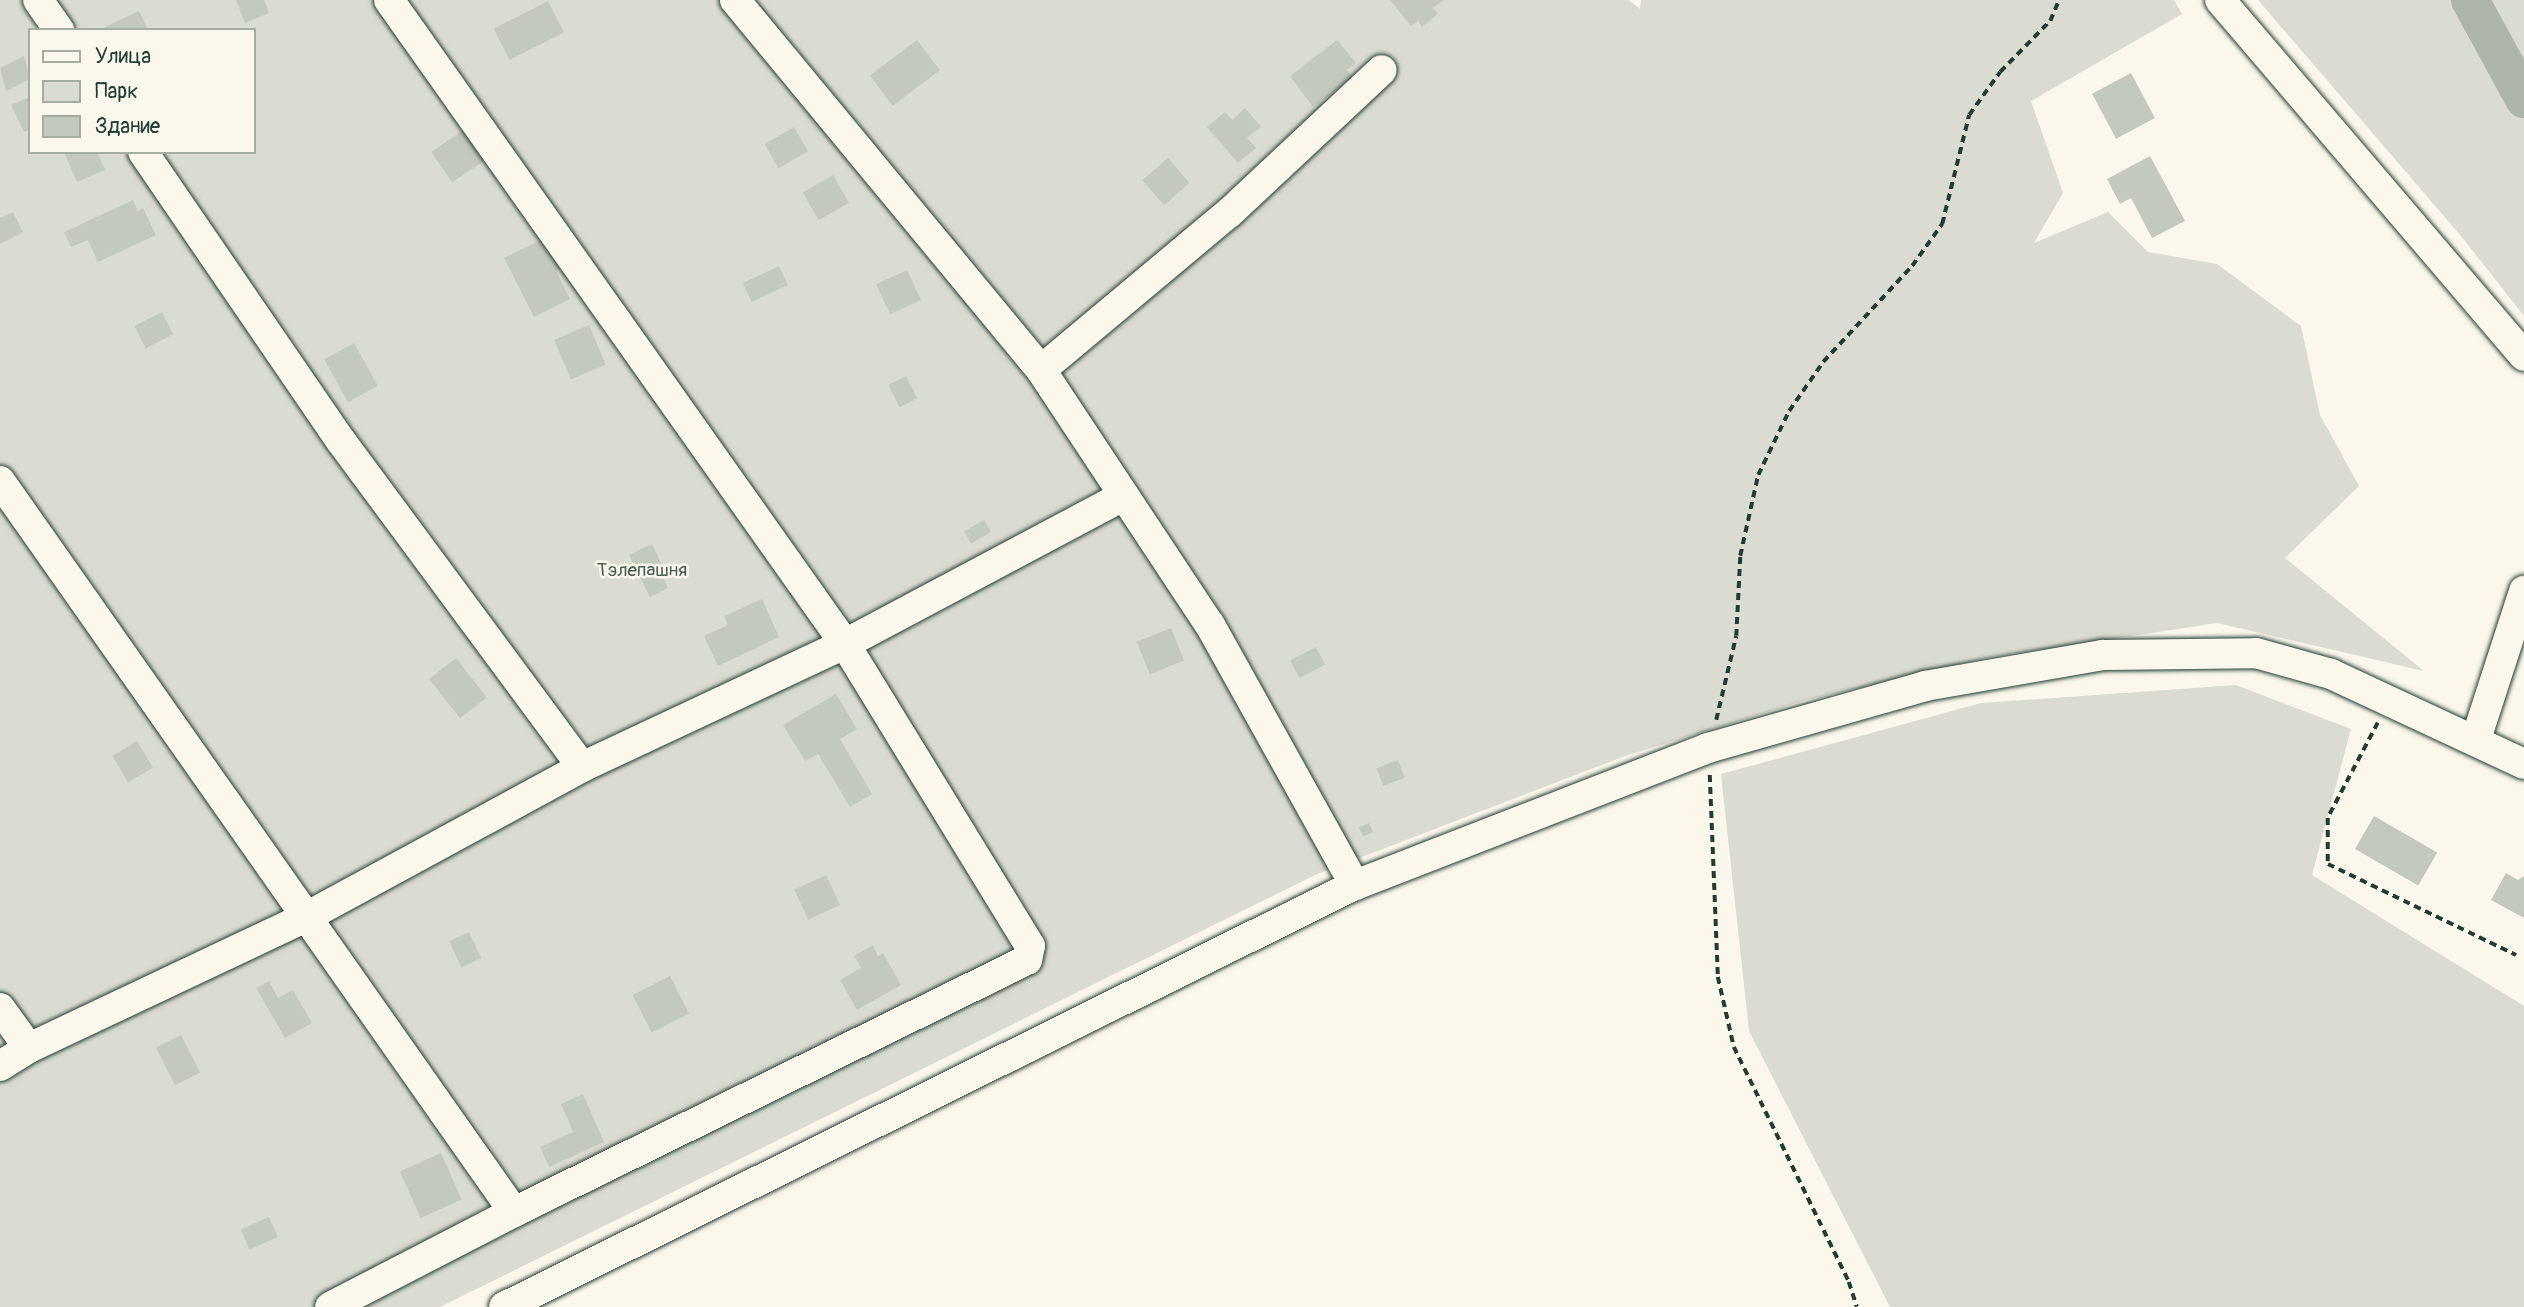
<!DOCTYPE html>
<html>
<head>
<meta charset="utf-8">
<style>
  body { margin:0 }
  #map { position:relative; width:2524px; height:1307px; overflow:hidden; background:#fbf7ec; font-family:Pangolin,sans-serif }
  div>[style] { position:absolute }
  .green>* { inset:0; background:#dbdcd1 }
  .river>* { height:38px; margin:-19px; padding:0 19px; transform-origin:19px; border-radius:19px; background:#adb4aa }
  .building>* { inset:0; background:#c4c9be; transform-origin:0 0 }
  .path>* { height:3.5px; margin-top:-1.75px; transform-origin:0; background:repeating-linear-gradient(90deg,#1f3d34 0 7px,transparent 0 12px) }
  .roads { filter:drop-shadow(0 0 2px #1f3d34) drop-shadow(0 0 2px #1f3d34) }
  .minor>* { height:30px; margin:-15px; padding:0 15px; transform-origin:15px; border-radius:15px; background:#fbf7ec }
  span { translate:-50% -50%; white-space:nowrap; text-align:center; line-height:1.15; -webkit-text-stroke:5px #fbf7ec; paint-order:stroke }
  .park-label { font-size:19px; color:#455d53 }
  .legend { position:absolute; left:28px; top:28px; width:228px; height:126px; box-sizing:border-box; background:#fbf7ec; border:2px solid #a3ada2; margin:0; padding:9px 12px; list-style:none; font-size:21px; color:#1f3d34 }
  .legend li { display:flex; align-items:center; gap:14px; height:35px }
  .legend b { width:35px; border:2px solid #a3ada2 }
</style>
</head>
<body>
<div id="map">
  <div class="green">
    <i style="clip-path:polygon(evenodd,0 0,1629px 0,1640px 9px,1641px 0,2174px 0,2182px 14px,2031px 101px,2063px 193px,2034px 243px,2108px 212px,2148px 252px,2217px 264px,2301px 326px,2320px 415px,2359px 486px,2285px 558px,2424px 671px,2217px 623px,1985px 658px,1803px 701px,1625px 756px,1315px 875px,440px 1307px,0 1307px,0 0,30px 30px,254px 30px,254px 152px,30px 152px,30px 30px)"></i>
    <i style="clip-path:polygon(2258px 0,2524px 0,2524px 316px,2461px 236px)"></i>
    <i style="clip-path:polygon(2236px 685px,2351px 729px,2312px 875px,2524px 1006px,2524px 1307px,1890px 1307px,1749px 1031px,1721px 774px,1981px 703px)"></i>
  </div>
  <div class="river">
    <i style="left:2470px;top:0;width:113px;rotate:61.4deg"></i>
  </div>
  <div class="building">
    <i style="clip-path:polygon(236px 0,264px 0,269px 13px,245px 23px)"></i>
    <i style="clip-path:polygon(1390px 0,1444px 0,1433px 8px,1438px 14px,1422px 27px,1418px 21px,1411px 26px)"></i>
    <i style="left:548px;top:1px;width:35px;height:61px;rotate:63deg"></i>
    <i style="clip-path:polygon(139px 11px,148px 30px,107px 30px,105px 27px)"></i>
    <i style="left:917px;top:40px;width:38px;height:59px;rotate:53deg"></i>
    <i style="clip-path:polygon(1337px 40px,1356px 63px,1347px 70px,1353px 77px,1313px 107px,1290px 76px)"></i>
    <i style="clip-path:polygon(24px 56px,30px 79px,6px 91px,0 68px)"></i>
    <i style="left:2131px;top:73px;width:51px;height:44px;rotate:62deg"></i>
    <i style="clip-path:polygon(30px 97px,30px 129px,24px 132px,11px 105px)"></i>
    <i style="clip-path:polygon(1245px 108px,1261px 127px,1247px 138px,1256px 148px,1238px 163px,1207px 127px,1225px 112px,1232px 120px)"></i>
    <i style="left:471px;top:125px;width:37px;height:48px;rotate:56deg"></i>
    <i style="left:794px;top:127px;width:28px;height:34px;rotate:60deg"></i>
    <i style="clip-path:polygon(64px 152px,97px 152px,105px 170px,77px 182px)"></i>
    <i style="clip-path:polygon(2150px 156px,2185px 221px,2152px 238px,2131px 198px,2120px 204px,2107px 179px)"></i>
    <i style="left:1168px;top:158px;width:33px;height:34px;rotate:49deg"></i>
    <i style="left:833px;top:175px;width:32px;height:35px;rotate:60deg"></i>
    <i style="clip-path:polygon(133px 200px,138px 211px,143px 208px,156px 235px,98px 262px,88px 240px,71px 247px,64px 232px)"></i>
    <i style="clip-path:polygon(13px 212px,23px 232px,0 244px,0 218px)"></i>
    <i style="clip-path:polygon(549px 236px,565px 267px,556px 271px,570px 299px,534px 317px,504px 258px)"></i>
    <i style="left:779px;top:266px;width:21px;height:40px;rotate:65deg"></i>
    <i style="left:907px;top:270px;width:33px;height:34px;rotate:65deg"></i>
    <i style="left:162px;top:312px;width:25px;height:31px;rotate:63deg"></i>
    <i style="left:589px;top:325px;width:43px;height:38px;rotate:67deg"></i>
    <i style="left:354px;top:343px;width:49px;height:34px;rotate:61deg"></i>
    <i style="left:906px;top:376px;width:25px;height:20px;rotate:63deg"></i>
    <i style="left:984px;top:520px;width:14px;height:23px;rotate:60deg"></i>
    <i style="clip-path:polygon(652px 544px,666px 573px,662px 575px,668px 588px,650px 597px,629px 555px)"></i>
    <i style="clip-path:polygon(762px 599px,779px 637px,718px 666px,704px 636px,728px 625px,724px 616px)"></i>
    <i style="left:1171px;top:628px;width:35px;height:37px;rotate:68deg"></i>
    <i style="left:1316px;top:647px;width:20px;height:29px;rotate:63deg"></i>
    <i style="left:456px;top:658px;width:50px;height:34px;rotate:52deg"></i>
    <i style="clip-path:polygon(836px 694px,857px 729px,840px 739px,872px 794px,850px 807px,818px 754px,805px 761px,783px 725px)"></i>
    <i style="left:137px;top:741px;width:31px;height:29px;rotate:59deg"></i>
    <i style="left:1398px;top:760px;width:19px;height:23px;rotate:69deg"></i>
    <i style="left:2374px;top:816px;width:73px;height:38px;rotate:30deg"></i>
    <i style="left:1369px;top:823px;width:10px;height:11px;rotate:66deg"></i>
    <i style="clip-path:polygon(2506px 873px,2518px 880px,2524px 876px,2524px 918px,2491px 900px)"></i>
    <i style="left:826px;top:875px;width:33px;height:35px;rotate:65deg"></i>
    <i style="left:469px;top:932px;width:29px;height:22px;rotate:65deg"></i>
    <i style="clip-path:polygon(873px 945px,878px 956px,883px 953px,901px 985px,857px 1010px,840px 980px,861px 968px,854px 956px)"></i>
    <i style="left:670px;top:976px;width:42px;height:42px;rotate:63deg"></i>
    <i style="clip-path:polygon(269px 981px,278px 998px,293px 990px,312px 1023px,285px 1038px,256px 988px)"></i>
    <i style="left:181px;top:1035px;width:42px;height:28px;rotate:63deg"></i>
    <i style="clip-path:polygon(583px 1094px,604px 1142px,549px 1167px,540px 1147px,573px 1132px,561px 1104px)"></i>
    <i style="left:441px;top:1153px;width:51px;height:45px;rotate:66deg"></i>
    <i style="left:269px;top:1217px;width:22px;height:31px;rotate:66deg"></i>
  </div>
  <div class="path">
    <i style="left:1716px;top:720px;width:86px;rotate:-76.6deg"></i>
    <i style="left:1736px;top:636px;width:80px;rotate:-87.1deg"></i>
    <i style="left:1740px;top:556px;width:83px;rotate:-77.5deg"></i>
    <i style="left:1758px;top:475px;width:71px;rotate:-64.2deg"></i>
    <i style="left:1789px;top:411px;width:60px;rotate:-55.2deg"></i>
    <i style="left:1823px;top:362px;width:131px;rotate:-47.2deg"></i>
    <i style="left:1912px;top:266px;width:52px;rotate:-54.5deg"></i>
    <i style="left:1942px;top:224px;width:112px;rotate:-76.1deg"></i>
    <i style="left:1969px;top:115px;width:53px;rotate:-54.2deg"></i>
    <i style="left:2000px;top:72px;width:71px;rotate:-45.6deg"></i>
    <i style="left:2050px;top:21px;width:23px;rotate:-67deg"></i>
    <i style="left:2378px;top:723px;width:107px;rotate:117.8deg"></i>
    <i style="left:2328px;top:818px;width:46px;rotate:90deg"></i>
    <i style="left:2328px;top:864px;width:209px;rotate:25.8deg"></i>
    <i style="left:1710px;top:775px;width:202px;rotate:87.7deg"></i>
    <i style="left:1718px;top:977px;width:72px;rotate:77.1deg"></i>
    <i style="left:1734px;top:1047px;width:262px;rotate:63.9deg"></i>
    <i style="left:1849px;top:1282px;width:26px;rotate:72deg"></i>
  </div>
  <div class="roads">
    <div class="minor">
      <i style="left:38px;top:0;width:37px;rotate:55deg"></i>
      <i style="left:389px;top:0;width:789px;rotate:54.7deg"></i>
      <i style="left:845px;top:644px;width:354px;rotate:58.5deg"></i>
      <i style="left:1030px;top:946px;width:14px;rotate:102deg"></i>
      <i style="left:1027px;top:960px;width:572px;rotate:153.84deg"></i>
      <i style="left:735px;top:0;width:480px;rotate:50.4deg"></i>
      <i style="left:1041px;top:370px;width:306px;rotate:56.5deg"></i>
      <i style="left:1210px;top:625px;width:298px;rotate:60.9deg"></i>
      <i style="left:2220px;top:0;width:468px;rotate:49.5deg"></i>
      <i style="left:143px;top:152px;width:350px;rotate:55.6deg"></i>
      <i style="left:341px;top:441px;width:405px;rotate:53.5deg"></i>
      <i style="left:1041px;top:370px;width:245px;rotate:-39.9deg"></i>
      <i style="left:1229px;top:213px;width:209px;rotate:-43.1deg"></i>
      <i style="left:0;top:481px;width:894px;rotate:54.89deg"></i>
      <i style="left:514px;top:1212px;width:207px;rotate:152.7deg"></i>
      <i style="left:2476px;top:739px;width:156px;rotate:-72deg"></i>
      <i style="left:0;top:1008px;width:49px;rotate:54.1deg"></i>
      <i style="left:0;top:1066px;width:34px;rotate:-32deg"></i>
      <i style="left:29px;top:1048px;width:309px;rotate:-25.3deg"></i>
      <i style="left:308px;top:916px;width:312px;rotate:-28.5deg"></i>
      <i style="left:582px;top:767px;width:290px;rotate:-25.1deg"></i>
      <i style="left:845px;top:644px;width:314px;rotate:-28deg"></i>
      <i style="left:504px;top:1307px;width:950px;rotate:-26.38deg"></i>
      <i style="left:1355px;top:885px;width:379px;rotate:-21.2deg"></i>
      <i style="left:1708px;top:748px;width:226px;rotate:-15.9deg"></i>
      <i style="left:1925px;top:686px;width:181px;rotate:-9.9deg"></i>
      <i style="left:2103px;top:655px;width:153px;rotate:-0.7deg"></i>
      <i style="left:2256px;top:653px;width:78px;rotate:15.6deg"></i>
      <i style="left:2331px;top:674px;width:213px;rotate:25deg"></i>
    </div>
  </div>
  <div class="park-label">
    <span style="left:642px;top:571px">Тэлепашня</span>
  </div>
  <ul class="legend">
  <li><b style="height:9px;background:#fbf7ec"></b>Улица</li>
  <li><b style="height:19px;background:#dbdcd1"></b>Парк</li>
  <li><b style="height:19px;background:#c4c9be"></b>Здание</li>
  </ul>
</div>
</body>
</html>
